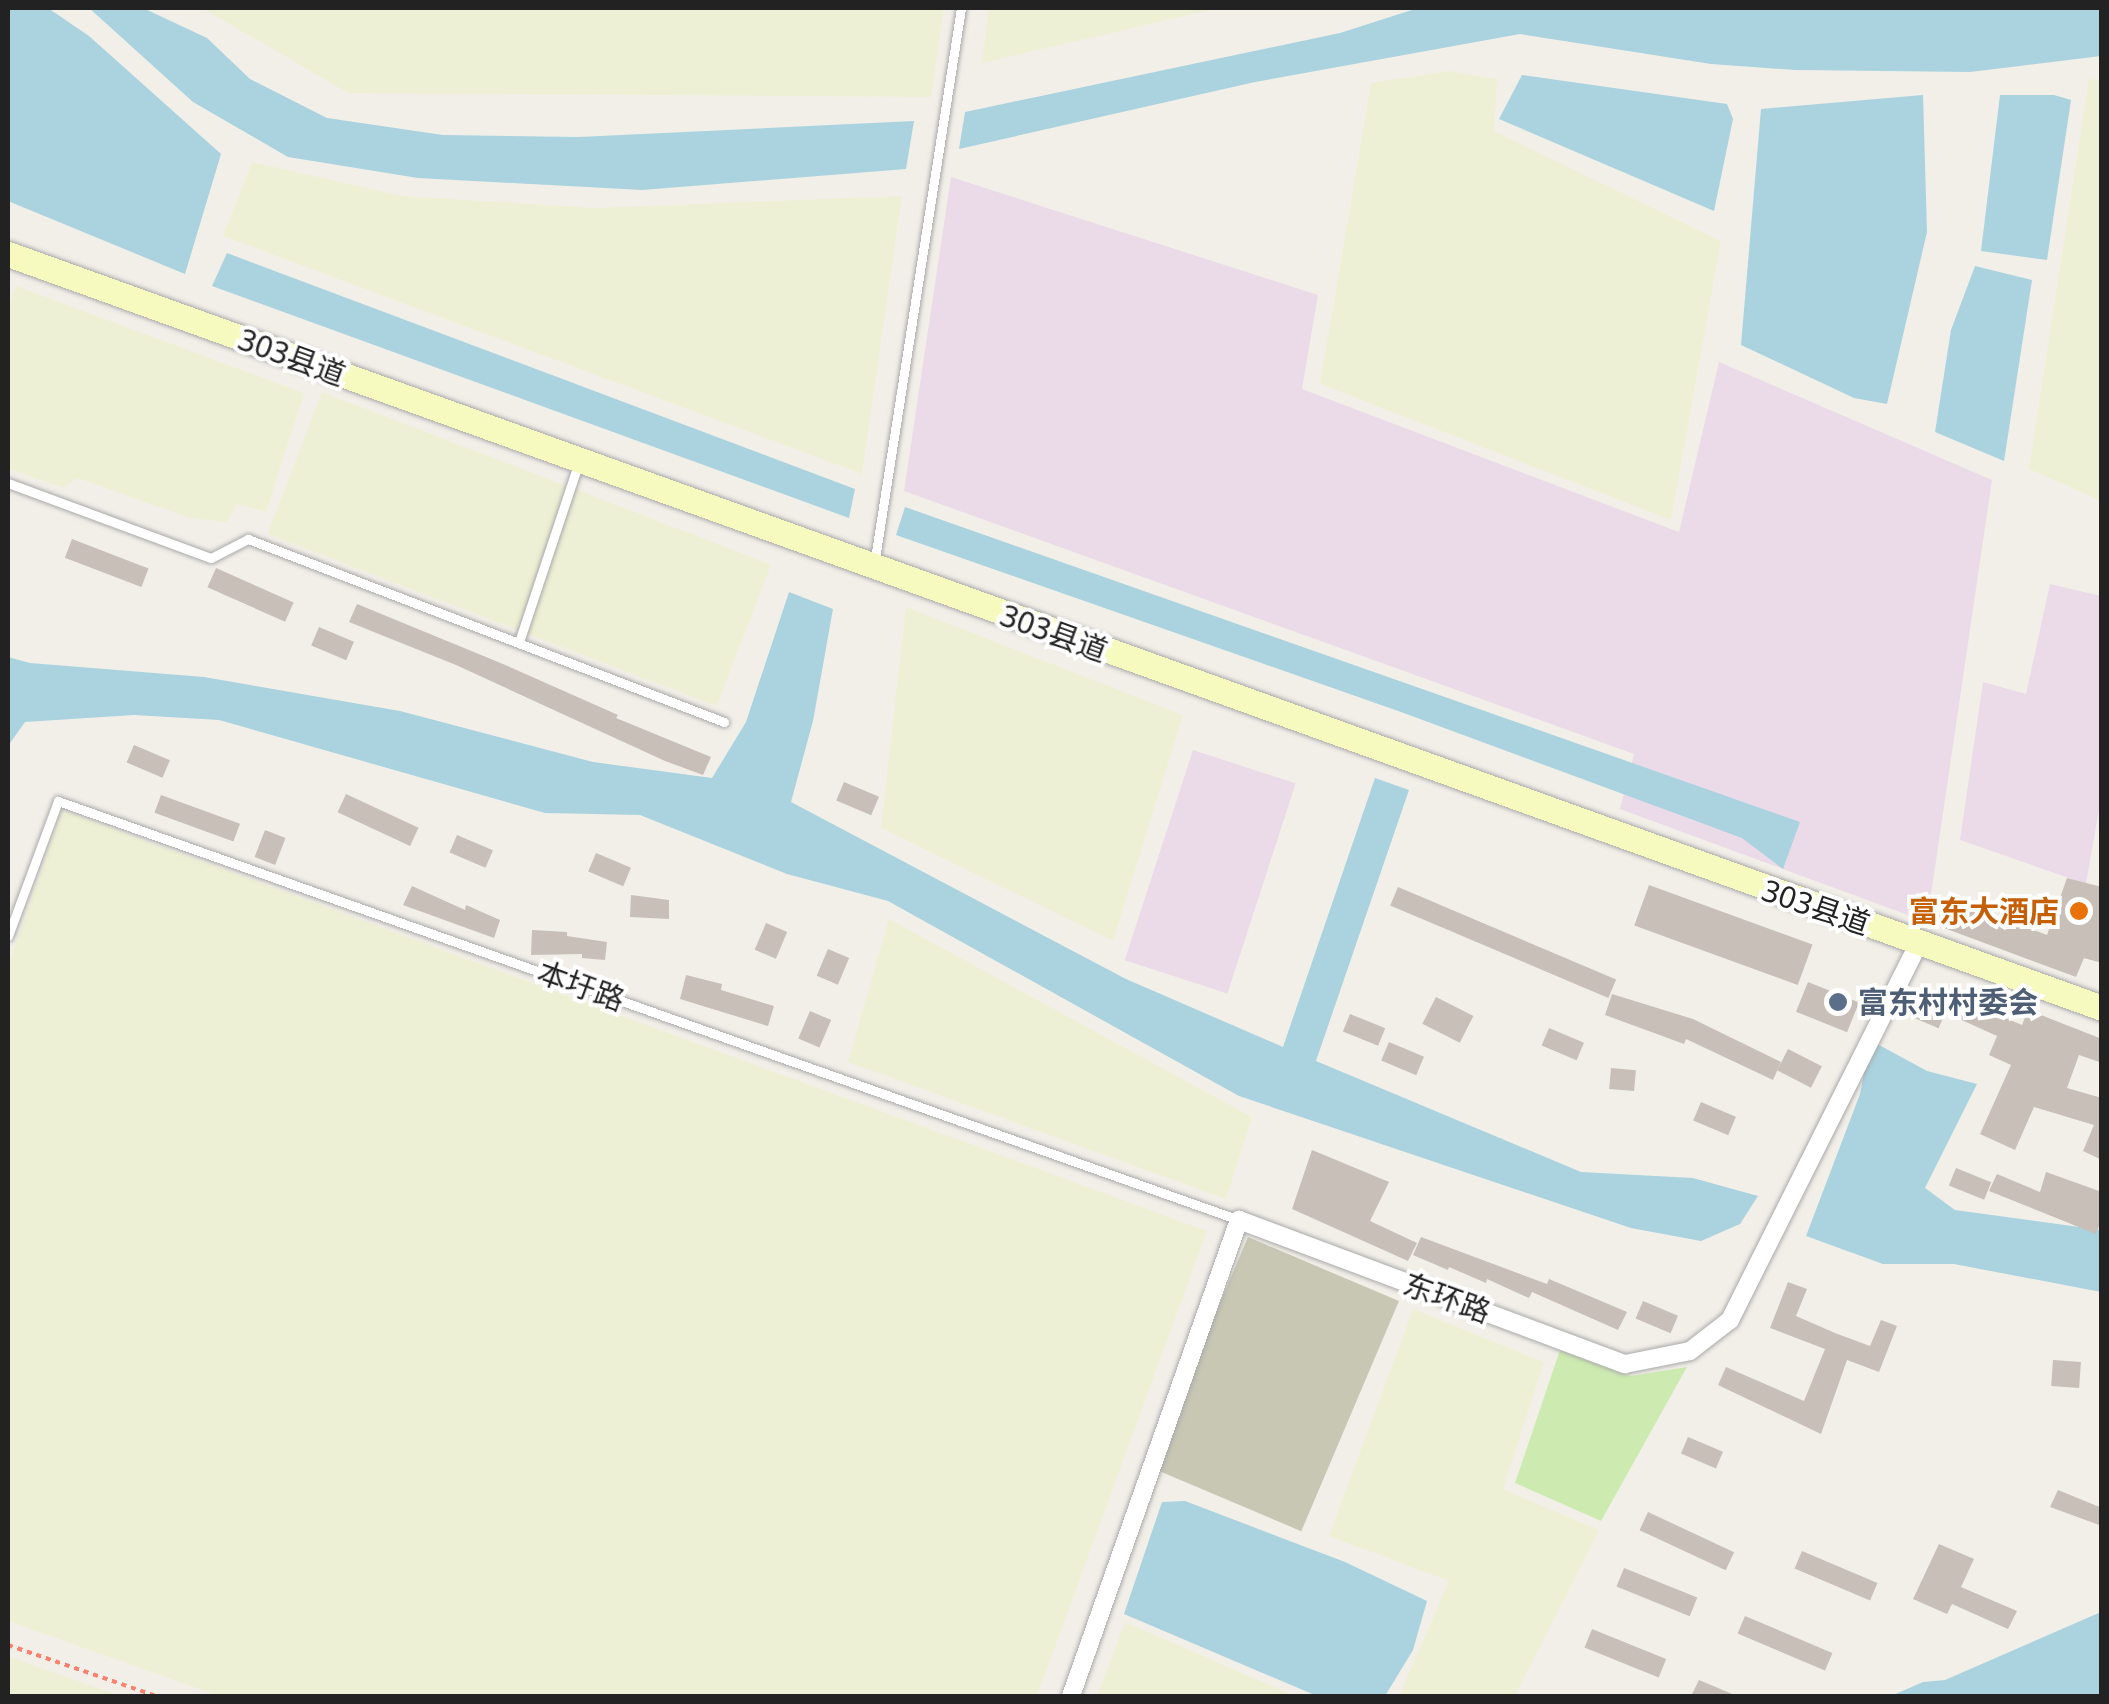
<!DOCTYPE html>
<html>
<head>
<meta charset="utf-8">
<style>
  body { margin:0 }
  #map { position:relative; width:2109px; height:1704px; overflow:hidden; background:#f2efe9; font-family:"Noto Sans","Noto Sans SC",sans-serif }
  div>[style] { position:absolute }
  .industrial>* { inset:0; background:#ebdbe8; transform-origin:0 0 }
  .construction>* { inset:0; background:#c7c7b4; transform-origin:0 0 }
  .farmland>* { inset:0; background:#eef0d5; transform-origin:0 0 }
  .grass>* { inset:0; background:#cdebb0 }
  .water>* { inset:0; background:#aad3df }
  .building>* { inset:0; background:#c7bfb8; transform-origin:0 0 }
  .path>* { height:4px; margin-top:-2px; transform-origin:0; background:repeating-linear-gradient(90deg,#fa8072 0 5px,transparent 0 10px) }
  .roads { filter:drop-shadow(0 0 2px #a9a9a9) drop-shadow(0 0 2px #a9a9a9) }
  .lane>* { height:9px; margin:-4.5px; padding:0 4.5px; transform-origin:4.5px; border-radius:4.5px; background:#fff }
  .street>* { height:18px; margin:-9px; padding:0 9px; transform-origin:9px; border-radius:9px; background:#fff }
  .secondary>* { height:25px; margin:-12.5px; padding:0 12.5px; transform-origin:12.5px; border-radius:12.5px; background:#f7fabf }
  .dots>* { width:28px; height:28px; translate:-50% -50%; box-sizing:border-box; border:5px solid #fff; border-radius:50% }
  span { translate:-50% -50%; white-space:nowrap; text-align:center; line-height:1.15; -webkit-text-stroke:8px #fff; paint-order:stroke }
  .street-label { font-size:30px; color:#222 }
  .food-label { font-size:30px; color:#c56008; font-weight:700 }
  .right { translate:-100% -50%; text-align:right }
  .service-label { font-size:30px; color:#4e5e75; font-weight:700 }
  .left { translate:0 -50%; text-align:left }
  .frame { position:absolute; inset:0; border:10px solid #222; pointer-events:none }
</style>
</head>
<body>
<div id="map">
  <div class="industrial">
    <i style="clip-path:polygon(951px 177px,1318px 295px,1302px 389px,1679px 532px,1719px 362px,1992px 480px,1927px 922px,1620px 809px,1634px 754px,904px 491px)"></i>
    <i style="clip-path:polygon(2050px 584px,2101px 596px,2101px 798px,2086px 884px,1960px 840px,1983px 682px,2026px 694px)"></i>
    <i style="left:1193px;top:750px;width:108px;height:221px;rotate:18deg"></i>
  </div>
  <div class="construction">
    <i style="left:1248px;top:1237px;width:164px;height:250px;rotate:23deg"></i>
  </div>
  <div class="farmland">
    <i style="clip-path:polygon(202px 8px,944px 8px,931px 97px,348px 93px)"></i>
    <i style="clip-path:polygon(989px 8px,1219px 8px,982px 63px)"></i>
    <i style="clip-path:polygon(1450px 71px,1497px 79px,1494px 131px,1721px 241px,1671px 520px,1320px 384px,1371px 83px)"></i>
    <i style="clip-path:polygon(2089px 79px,2102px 80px,2101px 501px,2029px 469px)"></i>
    <i style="clip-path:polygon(252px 162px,403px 196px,594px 208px,902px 196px,862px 474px,223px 236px)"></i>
    <i style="clip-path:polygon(16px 286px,304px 393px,266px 512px,237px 504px,227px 522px,190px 518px,77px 478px,64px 488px,8px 469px,8px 309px)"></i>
    <i style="left:322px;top:392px;width:481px;height:152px;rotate:21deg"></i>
    <i style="clip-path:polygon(906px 607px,1183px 715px,1113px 941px,881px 828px)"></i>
    <i style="clip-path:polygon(62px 810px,1207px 1231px,1037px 1696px,219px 1696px,8px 1621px,8px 967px)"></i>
    <i style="clip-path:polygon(889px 919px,1252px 1117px,1226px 1199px,848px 1062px)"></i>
    <i style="clip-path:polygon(1413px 1309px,1544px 1362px,1503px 1489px,1599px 1530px,1515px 1696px,1399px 1696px,1449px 1581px,1329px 1536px)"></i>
    <i style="clip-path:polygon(1125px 1622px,1295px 1696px,1097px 1696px)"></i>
    <i style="clip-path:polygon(8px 1656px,120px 1696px,8px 1696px)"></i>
  </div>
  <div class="grass">
    <i style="clip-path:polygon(1560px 1350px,1631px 1376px,1687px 1367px,1601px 1521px,1515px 1483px)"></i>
  </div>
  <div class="water">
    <i style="clip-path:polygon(8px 8px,48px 8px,89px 36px,221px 154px,185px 274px,8px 201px)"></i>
    <i style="clip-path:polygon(89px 8px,143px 8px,207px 38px,250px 79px,327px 118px,443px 135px,579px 137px,914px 121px,906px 169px,642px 190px,418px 178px,288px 157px,193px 102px)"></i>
    <i style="clip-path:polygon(1418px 8px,2101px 8px,2101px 56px,1970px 72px,1795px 70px,1711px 64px,1520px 34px,1255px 82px,959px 149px,965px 112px,1340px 33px)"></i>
    <i style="clip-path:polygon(1522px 75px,1727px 104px,1733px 119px,1714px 211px,1499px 119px)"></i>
    <i style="clip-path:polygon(1923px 95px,1927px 232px,1887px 404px,1854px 398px,1741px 345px,1761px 109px)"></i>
    <i style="clip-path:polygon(2000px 95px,2054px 95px,2071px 100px,2047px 260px,1981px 251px)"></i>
    <i style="clip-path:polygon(227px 253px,855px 489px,849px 518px,212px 286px)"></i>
    <i style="clip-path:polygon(1975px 266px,2032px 280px,2004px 461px,1935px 432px,1951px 330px)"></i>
    <i style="clip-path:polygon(905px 507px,1800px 822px,1783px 869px,1742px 838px,1401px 712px,896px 535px)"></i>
    <i style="clip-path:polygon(789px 592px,833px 609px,813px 721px,791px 802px,1126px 979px,1283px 1047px,1375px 778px,1409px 790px,1316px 1061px,1581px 1172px,1693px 1178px,1758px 1196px,1740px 1224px,1701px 1241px,1631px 1228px,1239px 1096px,888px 901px,787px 874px,640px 815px,545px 813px,219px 720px,134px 715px,25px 722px,8px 746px,8px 657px,30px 663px,204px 677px,400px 711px,593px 762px,712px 778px,746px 722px)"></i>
    <i style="clip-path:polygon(1870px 1040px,1927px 1071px,1977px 1084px,1925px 1188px,1955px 1210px,2101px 1230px,2101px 1292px,1954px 1264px,1883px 1264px,1806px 1236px,1860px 1094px)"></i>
    <i style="clip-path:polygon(1185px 1501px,1345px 1562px,1427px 1601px,1413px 1650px,1385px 1696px,1317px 1696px,1124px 1614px,1162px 1502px)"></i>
    <i style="clip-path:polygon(2101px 1612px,2101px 1696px,1891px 1696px,1923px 1682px,1945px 1680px)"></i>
  </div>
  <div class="building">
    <i style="left:72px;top:539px;width:82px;height:20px;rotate:21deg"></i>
    <i style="left:216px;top:568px;width:85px;height:21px;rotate:24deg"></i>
    <i style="clip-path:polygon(357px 604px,503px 664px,618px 715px,616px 718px,711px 757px,703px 775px,665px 761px,456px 665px,349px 622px)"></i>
    <i style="left:319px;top:627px;width:38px;height:20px;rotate:23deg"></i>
    <i style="left:134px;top:745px;width:39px;height:19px;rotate:23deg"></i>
    <i style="left:844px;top:782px;width:38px;height:20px;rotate:23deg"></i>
    <i style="left:346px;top:794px;width:80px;height:20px;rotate:25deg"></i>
    <i style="left:161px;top:795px;width:84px;height:19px;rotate:20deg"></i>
    <i style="left:265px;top:830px;width:22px;height:29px;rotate:21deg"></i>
    <i style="left:457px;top:835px;width:39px;height:19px;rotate:23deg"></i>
    <i style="left:596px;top:853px;width:38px;height:20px;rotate:23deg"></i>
    <i style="clip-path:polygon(2067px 878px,2102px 887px,2102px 963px,2084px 958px,2076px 977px,1936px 925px,1947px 897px,2047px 935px)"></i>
    <i style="left:1649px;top:885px;width:174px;height:43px;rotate:20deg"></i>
    <i style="clip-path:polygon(412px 886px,465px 910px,466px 905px,500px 920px,494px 938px,403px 905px)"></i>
    <i style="left:1398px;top:887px;width:237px;height:20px;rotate:23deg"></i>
    <i style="clip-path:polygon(631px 895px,669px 900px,669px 919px,630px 917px)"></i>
    <i style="left:766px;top:923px;width:23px;height:29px;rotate:23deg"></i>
    <i style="clip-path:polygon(532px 930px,567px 932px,567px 936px,607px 942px,605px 960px,582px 958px,582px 954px,531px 955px)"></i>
    <i style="left:828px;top:949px;width:23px;height:29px;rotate:23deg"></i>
    <i style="clip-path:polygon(686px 975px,722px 984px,721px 990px,774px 1006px,768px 1026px,680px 999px)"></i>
    <i style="left:1808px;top:982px;width:55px;height:32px;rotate:22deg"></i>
    <i style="clip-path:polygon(1612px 994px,1693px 1019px,1781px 1062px,1773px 1080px,1686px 1039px,1684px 1044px,1605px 1015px)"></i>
    <i style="left:1911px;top:996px;width:38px;height:19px;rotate:23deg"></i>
    <i style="left:1436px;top:997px;width:42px;height:30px;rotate:27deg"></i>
    <i style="clip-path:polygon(1963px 1000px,2022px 1025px,2028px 1010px,2102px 1039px,2102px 1063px,2079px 1055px,2067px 1088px,2102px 1098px,2102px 1160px,2083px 1151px,2094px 1125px,2034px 1107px,2015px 1150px,1980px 1134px,2011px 1065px,1989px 1055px,1997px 1036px,1955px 1017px)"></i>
    <i style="left:810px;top:1011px;width:23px;height:30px;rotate:23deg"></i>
    <i style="left:1350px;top:1014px;width:38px;height:19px;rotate:22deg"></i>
    <i style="left:1549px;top:1028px;width:38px;height:19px;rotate:23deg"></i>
    <i style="left:1389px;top:1042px;width:38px;height:20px;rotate:23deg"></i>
    <i style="left:1788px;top:1049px;width:38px;height:24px;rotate:27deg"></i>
    <i style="left:1611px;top:1068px;width:25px;height:21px;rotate:5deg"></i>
    <i style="left:1701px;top:1102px;width:38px;height:20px;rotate:23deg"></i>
    <i style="clip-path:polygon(1312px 1150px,1389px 1182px,1370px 1221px,1417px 1243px,1408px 1261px,1292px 1209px)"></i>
    <i style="left:1956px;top:1168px;width:38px;height:19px;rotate:22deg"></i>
    <i style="clip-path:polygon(2046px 1172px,2102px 1192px,2102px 1219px,2096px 1234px,1989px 1191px,1997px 1174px,2040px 1192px)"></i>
    <i style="clip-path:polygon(1421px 1237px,1547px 1284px,1549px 1279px,1627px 1312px,1618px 1330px,1532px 1292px,1529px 1298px,1487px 1279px,1486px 1283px,1449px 1267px,1448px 1270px,1413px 1255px)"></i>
    <i style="clip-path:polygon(1788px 1282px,1807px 1289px,1796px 1316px,1835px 1333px,1870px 1346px,1881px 1320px,1897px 1326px,1879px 1372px,1847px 1360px,1821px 1434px,1718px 1385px,1726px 1367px,1804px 1401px,1825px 1349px,1770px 1328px)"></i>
    <i style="left:1643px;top:1301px;width:38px;height:19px;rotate:23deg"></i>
    <i style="left:2053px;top:1360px;width:28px;height:26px;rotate:4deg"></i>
    <i style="left:1688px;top:1437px;width:38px;height:18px;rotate:23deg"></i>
    <i style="clip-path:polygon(2058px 1490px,2102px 1508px,2102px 1526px,2050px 1507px)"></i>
    <i style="left:1648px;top:1512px;width:95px;height:20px;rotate:25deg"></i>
    <i style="clip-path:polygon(1939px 1544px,1974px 1559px,1961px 1587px,2017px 1611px,2008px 1629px,1952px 1604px,1947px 1614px,1913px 1599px)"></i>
    <i style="left:1802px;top:1551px;width:82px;height:19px;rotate:23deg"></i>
    <i style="left:1624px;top:1568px;width:79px;height:20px;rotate:22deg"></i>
    <i style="left:1745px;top:1616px;width:95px;height:19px;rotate:23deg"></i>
    <i style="left:1592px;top:1629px;width:80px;height:20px;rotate:22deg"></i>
    <i style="clip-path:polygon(1699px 1680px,1737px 1696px,1691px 1696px)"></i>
  </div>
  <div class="path">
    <i style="left:8px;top:1645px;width:157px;rotate:19deg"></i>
  </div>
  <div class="roads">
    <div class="lane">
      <i style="left:8px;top:483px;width:216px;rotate:20.3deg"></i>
      <i style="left:211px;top:558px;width:42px;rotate:-27.2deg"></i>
      <i style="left:248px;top:539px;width:510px;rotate:21.03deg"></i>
      <i style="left:874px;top:565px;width:564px;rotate:-81.12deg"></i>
      <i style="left:519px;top:642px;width:187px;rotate:-71.6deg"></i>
      <i style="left:8px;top:936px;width:144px;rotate:-69.7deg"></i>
      <i style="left:58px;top:801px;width:1253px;rotate:19.53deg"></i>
    </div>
    <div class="street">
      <i style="left:1071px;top:1696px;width:505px;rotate:-70.56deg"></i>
      <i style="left:1239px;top:1220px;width:412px;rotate:20.5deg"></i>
      <i style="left:1625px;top:1364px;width:66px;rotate:-11.3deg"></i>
      <i style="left:1690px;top:1351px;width:51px;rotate:-37.8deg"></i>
      <i style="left:1730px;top:1320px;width:422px;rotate:-63.4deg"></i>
    </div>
    <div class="secondary">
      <i style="left:8px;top:254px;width:2226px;rotate:19.8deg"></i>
    </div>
  </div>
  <div class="dots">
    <i style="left:2079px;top:911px;background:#e8710a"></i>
    <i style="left:1838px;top:1002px;background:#5c6f8a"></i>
  </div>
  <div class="street-label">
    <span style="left:292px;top:357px;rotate:20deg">303县道</span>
    <span style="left:1054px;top:633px;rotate:20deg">303县道</span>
    <span style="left:1816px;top:907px;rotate:19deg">303县道</span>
    <span style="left:581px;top:986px;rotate:20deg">本圩路</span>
    <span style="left:1447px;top:1298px;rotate:20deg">东环路</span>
  </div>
  <div class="food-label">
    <span class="right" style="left:2059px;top:911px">富东大酒店</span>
  </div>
  <div class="service-label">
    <span class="left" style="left:1858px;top:1002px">富东村村委会</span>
  </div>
  <div class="frame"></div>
</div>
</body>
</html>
